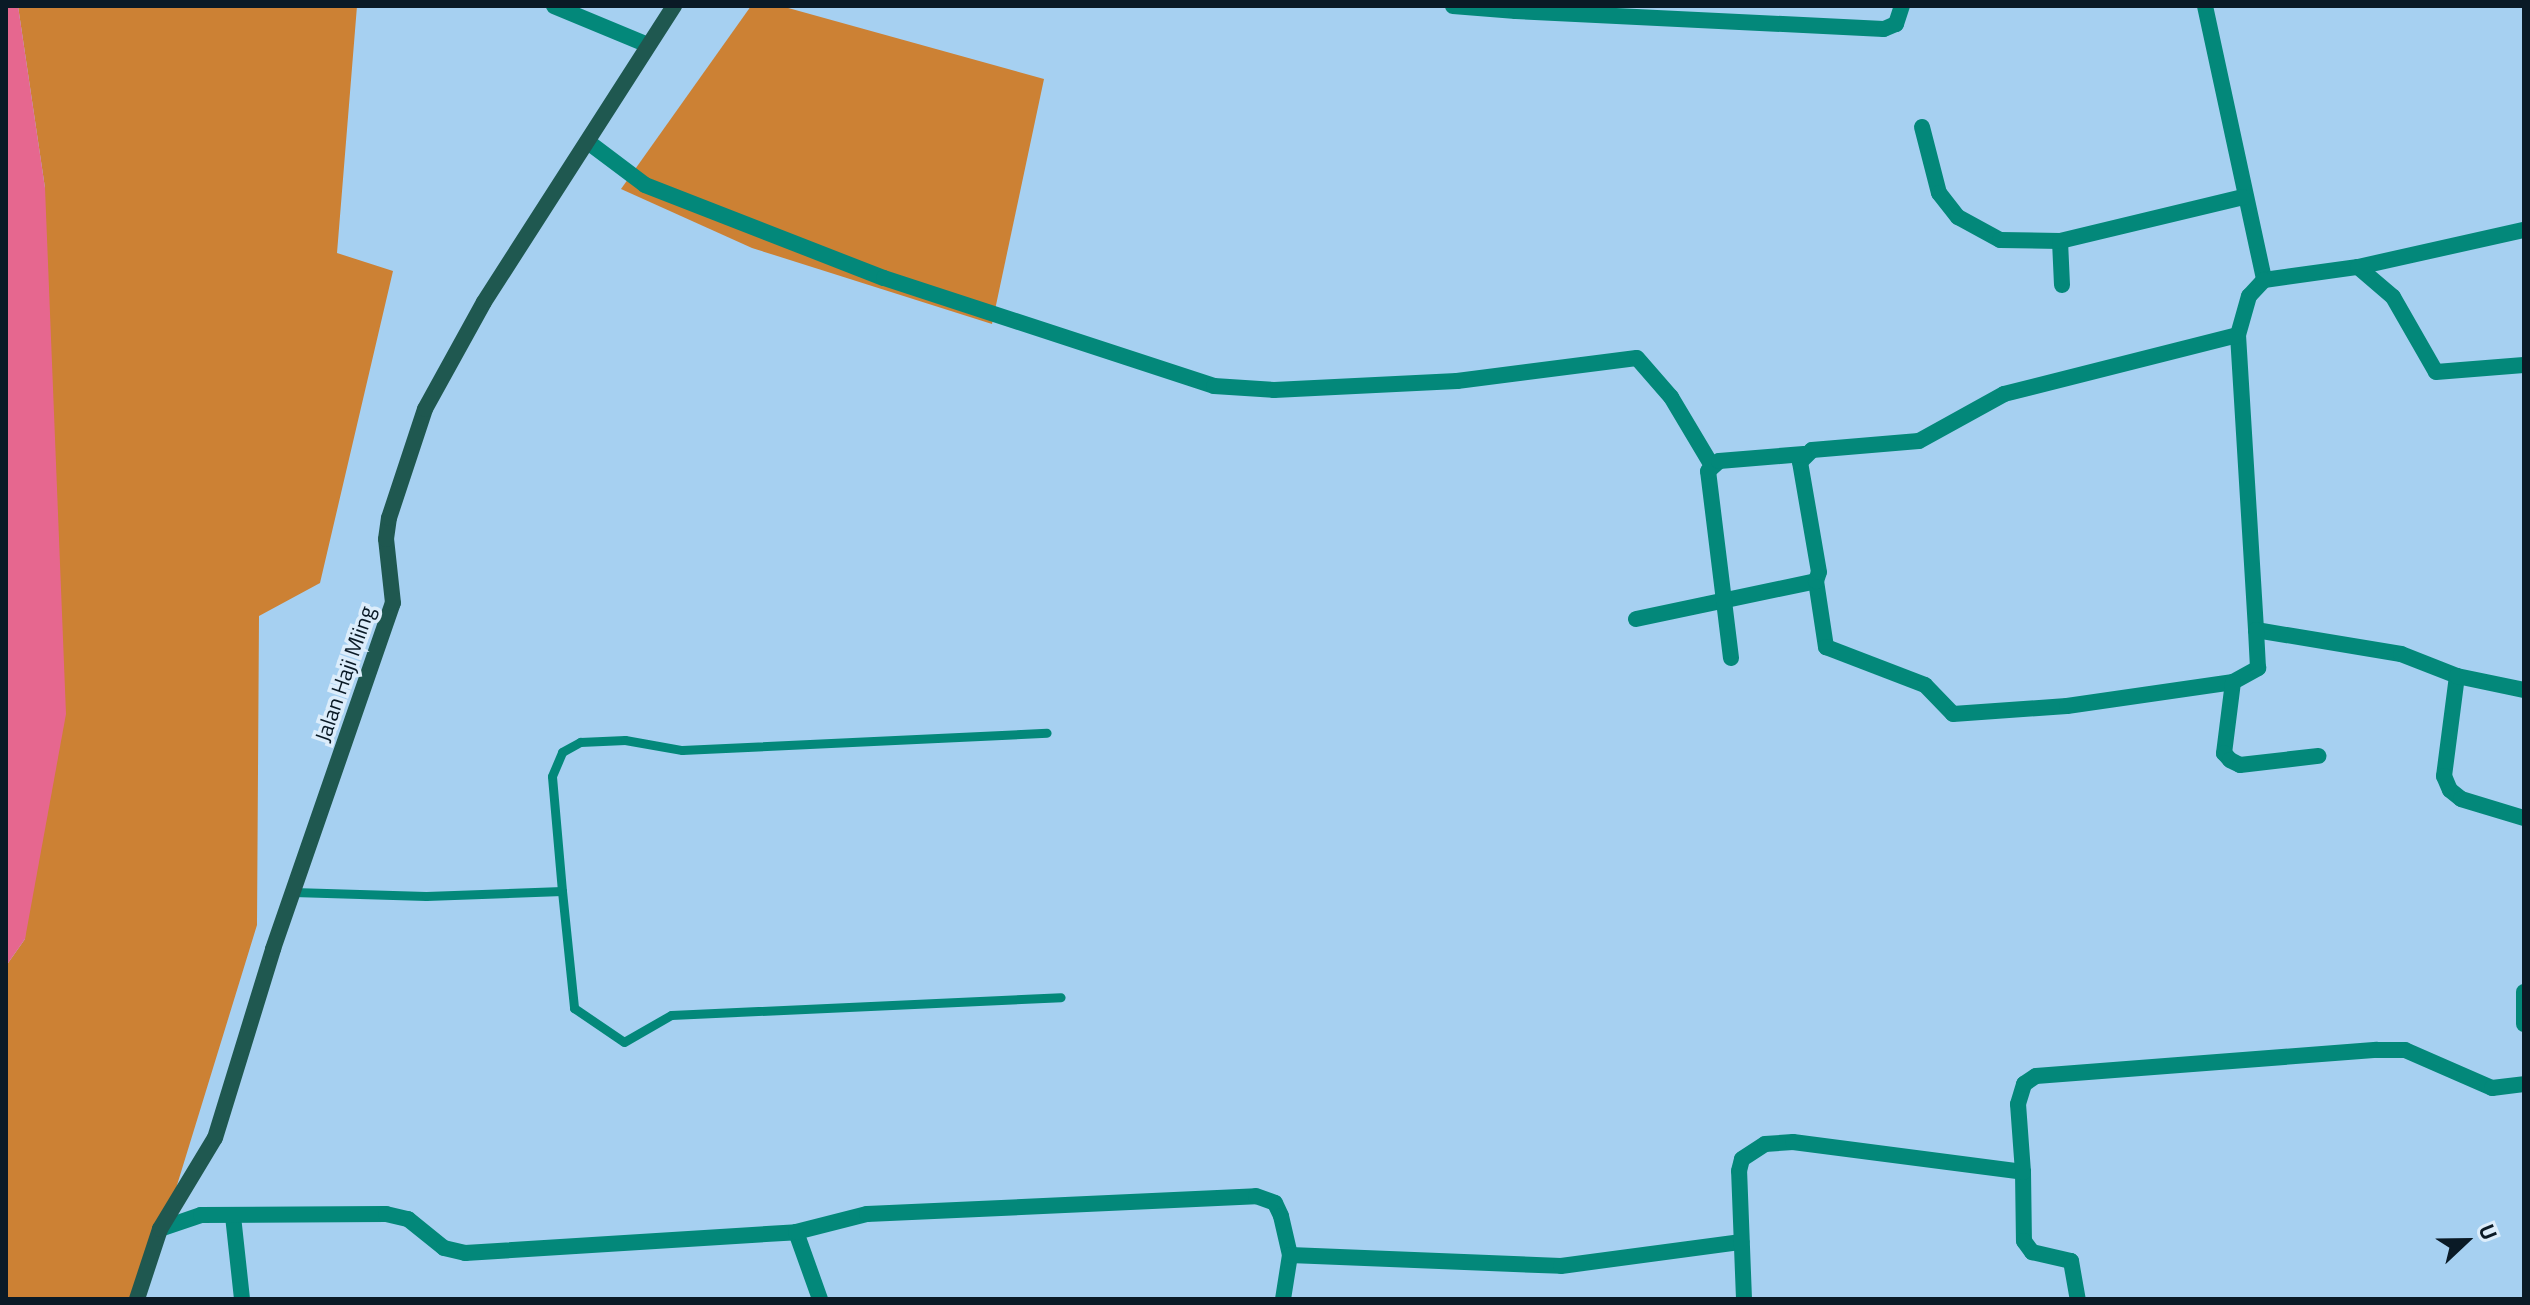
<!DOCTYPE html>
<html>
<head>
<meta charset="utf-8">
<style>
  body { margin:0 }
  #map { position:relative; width:2530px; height:1305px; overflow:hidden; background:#a6d0f1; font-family:"Titillium Web",sans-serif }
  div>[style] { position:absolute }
  .forest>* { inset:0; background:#cc8134 }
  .water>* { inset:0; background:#e6678f }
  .service>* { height:9px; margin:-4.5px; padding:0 4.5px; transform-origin:4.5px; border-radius:4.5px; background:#03887a }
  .minor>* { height:16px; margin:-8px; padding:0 8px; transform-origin:8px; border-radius:8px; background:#03887a }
  .secondary>* { height:16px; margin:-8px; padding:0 8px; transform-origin:8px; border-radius:8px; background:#1f5850 }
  span { translate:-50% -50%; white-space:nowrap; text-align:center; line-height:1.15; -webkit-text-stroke:7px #dcedfb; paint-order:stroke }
  .street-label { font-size:22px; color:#0a1a26 }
  .frame { position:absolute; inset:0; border:8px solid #0a1a26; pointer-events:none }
  .north { position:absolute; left:2426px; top:1201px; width:80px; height:80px; -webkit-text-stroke:6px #dcedfb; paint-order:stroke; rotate:68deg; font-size:22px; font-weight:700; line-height:32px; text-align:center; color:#0a1a26 }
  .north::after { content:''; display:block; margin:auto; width:28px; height:36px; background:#0a1a26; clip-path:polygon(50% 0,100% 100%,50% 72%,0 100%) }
</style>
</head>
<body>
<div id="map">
  <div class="forest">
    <i style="clip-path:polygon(18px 6px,357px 6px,337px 253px,393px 271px,320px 583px,259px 616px,257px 925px,142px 1299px,6px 1299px,6px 966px,25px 939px,45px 188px)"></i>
    <i style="clip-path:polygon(751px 6px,781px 6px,1044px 79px,992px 324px,752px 248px,621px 189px)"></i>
  </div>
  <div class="water">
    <i style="clip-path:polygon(6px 6px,18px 6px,45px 188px,66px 714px,25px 939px,6px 966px)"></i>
  </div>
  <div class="service">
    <i style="left:562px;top:891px;width:118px;rotate:84.1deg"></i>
    <i style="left:574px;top:1008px;width:60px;rotate:34.2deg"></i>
    <i style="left:624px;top:1042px;width:54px;rotate:-29.9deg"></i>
    <i style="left:671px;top:1015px;width:390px;rotate:-2.6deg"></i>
    <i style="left:293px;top:892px;width:133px;rotate:1.7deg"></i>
    <i style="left:426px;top:896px;width:136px;rotate:-2.1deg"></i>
    <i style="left:562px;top:891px;width:115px;rotate:-95deg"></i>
    <i style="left:552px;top:776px;width:26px;rotate:-67deg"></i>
    <i style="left:562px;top:752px;width:21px;rotate:-29deg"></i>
    <i style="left:580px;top:742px;width:45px;rotate:-2.5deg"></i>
    <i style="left:625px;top:740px;width:58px;rotate:10deg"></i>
    <i style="left:682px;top:750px;width:365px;rotate:-2.7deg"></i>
  </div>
  <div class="minor">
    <i style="left:554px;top:6px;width:102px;rotate:22.5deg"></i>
    <i style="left:1453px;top:6px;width:63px;rotate:4.5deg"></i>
    <i style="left:1516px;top:6px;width:5px;rotate:90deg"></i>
    <i style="left:1516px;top:11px;width:368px;rotate:2.8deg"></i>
    <i style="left:1884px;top:29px;width:13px;rotate:-23deg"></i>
    <i style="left:1896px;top:24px;width:19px;rotate:-72deg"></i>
    <i style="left:2205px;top:6px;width:280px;rotate:77.8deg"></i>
    <i style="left:2264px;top:280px;width:95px;rotate:-7.9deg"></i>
    <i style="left:2358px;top:267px;width:46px;rotate:40.6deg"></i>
    <i style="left:2393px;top:297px;width:86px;rotate:60.2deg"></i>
    <i style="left:2436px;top:372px;width:88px;rotate:-4.5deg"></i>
    <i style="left:1922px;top:127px;width:68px;rotate:75.6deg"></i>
    <i style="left:1939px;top:193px;width:31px;rotate:52deg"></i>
    <i style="left:1958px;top:217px;width:48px;rotate:28.7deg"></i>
    <i style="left:2000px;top:240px;width:60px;rotate:1deg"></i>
    <i style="left:588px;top:142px;width:71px;rotate:37deg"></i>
    <i style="left:645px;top:185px;width:256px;rotate:21.3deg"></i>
    <i style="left:884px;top:278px;width:347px;rotate:18.1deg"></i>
    <i style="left:1214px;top:386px;width:60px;rotate:3.8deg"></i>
    <i style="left:1274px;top:390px;width:183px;rotate:-2.8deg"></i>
    <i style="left:1457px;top:381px;width:181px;rotate:-7.3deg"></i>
    <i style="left:1637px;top:358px;width:52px;rotate:48.9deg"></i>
    <i style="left:1671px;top:397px;width:78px;rotate:59.2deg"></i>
    <i style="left:2358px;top:267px;width:170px;rotate:-12.6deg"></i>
    <i style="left:2264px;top:280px;width:22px;rotate:133deg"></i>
    <i style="left:2249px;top:296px;width:41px;rotate:105.8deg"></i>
    <i style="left:2238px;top:335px;width:296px;rotate:86.5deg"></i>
    <i style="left:2256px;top:630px;width:147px;rotate:9.4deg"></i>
    <i style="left:2401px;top:654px;width:60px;rotate:21.4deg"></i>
    <i style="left:2457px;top:676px;width:101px;rotate:97.4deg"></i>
    <i style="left:2444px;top:776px;width:15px;rotate:67deg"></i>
    <i style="left:2450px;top:790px;width:14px;rotate:39deg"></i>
    <i style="left:2461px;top:799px;width:66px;rotate:16.8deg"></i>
    <i style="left:2062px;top:285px;width:44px;rotate:-92.6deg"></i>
    <i style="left:2060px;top:241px;width:188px;rotate:-13.5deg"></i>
    <i style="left:1816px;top:581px;width:67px;rotate:81.4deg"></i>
    <i style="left:1826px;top:647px;width:106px;rotate:21deg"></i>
    <i style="left:1925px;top:685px;width:40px;rotate:46deg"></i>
    <i style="left:1953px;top:714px;width:114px;rotate:-4deg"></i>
    <i style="left:2067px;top:706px;width:168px;rotate:-8.2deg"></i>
    <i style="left:2233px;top:682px;width:29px;rotate:-29deg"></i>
    <i style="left:2258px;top:668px;width:38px;rotate:-93deg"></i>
    <i style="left:1636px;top:619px;width:184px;rotate:-11.9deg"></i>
    <i style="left:1816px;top:581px;width:9px;rotate:-72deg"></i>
    <i style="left:1819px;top:572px;width:112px;rotate:-99.8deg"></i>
    <i style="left:1800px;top:462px;width:17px;rotate:-45deg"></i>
    <i style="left:1812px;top:450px;width:107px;rotate:-4.8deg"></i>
    <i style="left:1919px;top:441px;width:97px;rotate:-28.9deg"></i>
    <i style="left:2004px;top:394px;width:241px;rotate:-14.2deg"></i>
    <i style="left:1731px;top:658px;width:188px;rotate:-97deg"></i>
    <i style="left:1708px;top:471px;width:15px;rotate:-42deg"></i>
    <i style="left:1719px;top:461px;width:85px;rotate:-4.7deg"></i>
    <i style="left:2457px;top:676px;width:68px;rotate:11.8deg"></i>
    <i style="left:2233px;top:682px;width:72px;rotate:97.2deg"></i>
    <i style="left:2224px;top:753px;width:9px;rotate:49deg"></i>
    <i style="left:2230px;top:760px;width:11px;rotate:27deg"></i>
    <i style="left:2240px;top:765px;width:79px;rotate:-6.6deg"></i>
    <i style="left:2524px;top:992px;width:32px;rotate:90deg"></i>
    <i style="left:2023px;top:1172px;width:69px;rotate:89.2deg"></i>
    <i style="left:2024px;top:1241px;width:14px;rotate:54deg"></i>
    <i style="left:2032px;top:1252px;width:40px;rotate:13deg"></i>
    <i style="left:2071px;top:1261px;width:39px;rotate:80deg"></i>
    <i style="left:233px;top:1216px;width:83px;rotate:83.8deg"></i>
    <i style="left:160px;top:1229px;width:43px;rotate:-18.9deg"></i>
    <i style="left:201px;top:1215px;width:185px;rotate:-0.3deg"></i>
    <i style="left:386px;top:1214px;width:23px;rotate:13deg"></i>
    <i style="left:408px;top:1219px;width:46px;rotate:38.9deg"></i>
    <i style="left:444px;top:1248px;width:22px;rotate:13deg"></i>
    <i style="left:465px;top:1253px;width:332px;rotate:-3.6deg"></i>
    <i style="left:796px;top:1232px;width:71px;rotate:70.3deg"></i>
    <i style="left:796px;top:1232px;width:73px;rotate:-14.2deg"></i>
    <i style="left:867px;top:1214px;width:389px;rotate:-2.6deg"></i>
    <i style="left:1256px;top:1196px;width:20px;rotate:20deg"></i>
    <i style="left:1275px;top:1203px;width:14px;rotate:65deg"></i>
    <i style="left:1281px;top:1216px;width:40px;rotate:77deg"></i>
    <i style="left:1290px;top:1255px;width:45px;rotate:99deg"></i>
    <i style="left:1290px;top:1255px;width:271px;rotate:2.3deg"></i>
    <i style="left:1561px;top:1266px;width:182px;rotate:-7.6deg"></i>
    <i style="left:1744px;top:1299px;width:128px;rotate:-92.2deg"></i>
    <i style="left:1739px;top:1171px;width:12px;rotate:-76deg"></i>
    <i style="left:1742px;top:1159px;width:27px;rotate:-33deg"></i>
    <i style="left:1765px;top:1144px;width:28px;rotate:-4deg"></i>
    <i style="left:1793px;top:1142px;width:232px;rotate:7.4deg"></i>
    <i style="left:2023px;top:1172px;width:68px;rotate:-94.2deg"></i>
    <i style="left:2018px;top:1104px;width:21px;rotate:-73deg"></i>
    <i style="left:2024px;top:1084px;width:14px;rotate:-34deg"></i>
    <i style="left:2036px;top:1076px;width:342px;rotate:-4.4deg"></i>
    <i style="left:2377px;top:1050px;width:28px"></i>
    <i style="left:2405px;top:1050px;width:95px;rotate:23.6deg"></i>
    <i style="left:2492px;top:1088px;width:32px;rotate:-7deg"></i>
  </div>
  <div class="secondary">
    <i style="left:137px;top:1299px;width:74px;rotate:-71.8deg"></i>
    <i style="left:160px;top:1229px;width:106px;rotate:-58.9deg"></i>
    <i style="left:215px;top:1138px;width:198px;rotate:-72.9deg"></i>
    <i style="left:273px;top:949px;width:366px;rotate:-70.9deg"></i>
    <i style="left:393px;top:603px;width:64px;rotate:-96.2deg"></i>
    <i style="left:386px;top:539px;width:21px;rotate:-82deg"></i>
    <i style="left:389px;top:518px;width:115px;rotate:-71.7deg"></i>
    <i style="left:425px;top:409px;width:122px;rotate:-61.1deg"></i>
    <i style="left:484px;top:302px;width:352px;rotate:-57.3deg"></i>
  </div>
  <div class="street-label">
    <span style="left:345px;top:674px;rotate:-71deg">Jalan Haji Miing</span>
  </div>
  <div class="frame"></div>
  <div class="north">U</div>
</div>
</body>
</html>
